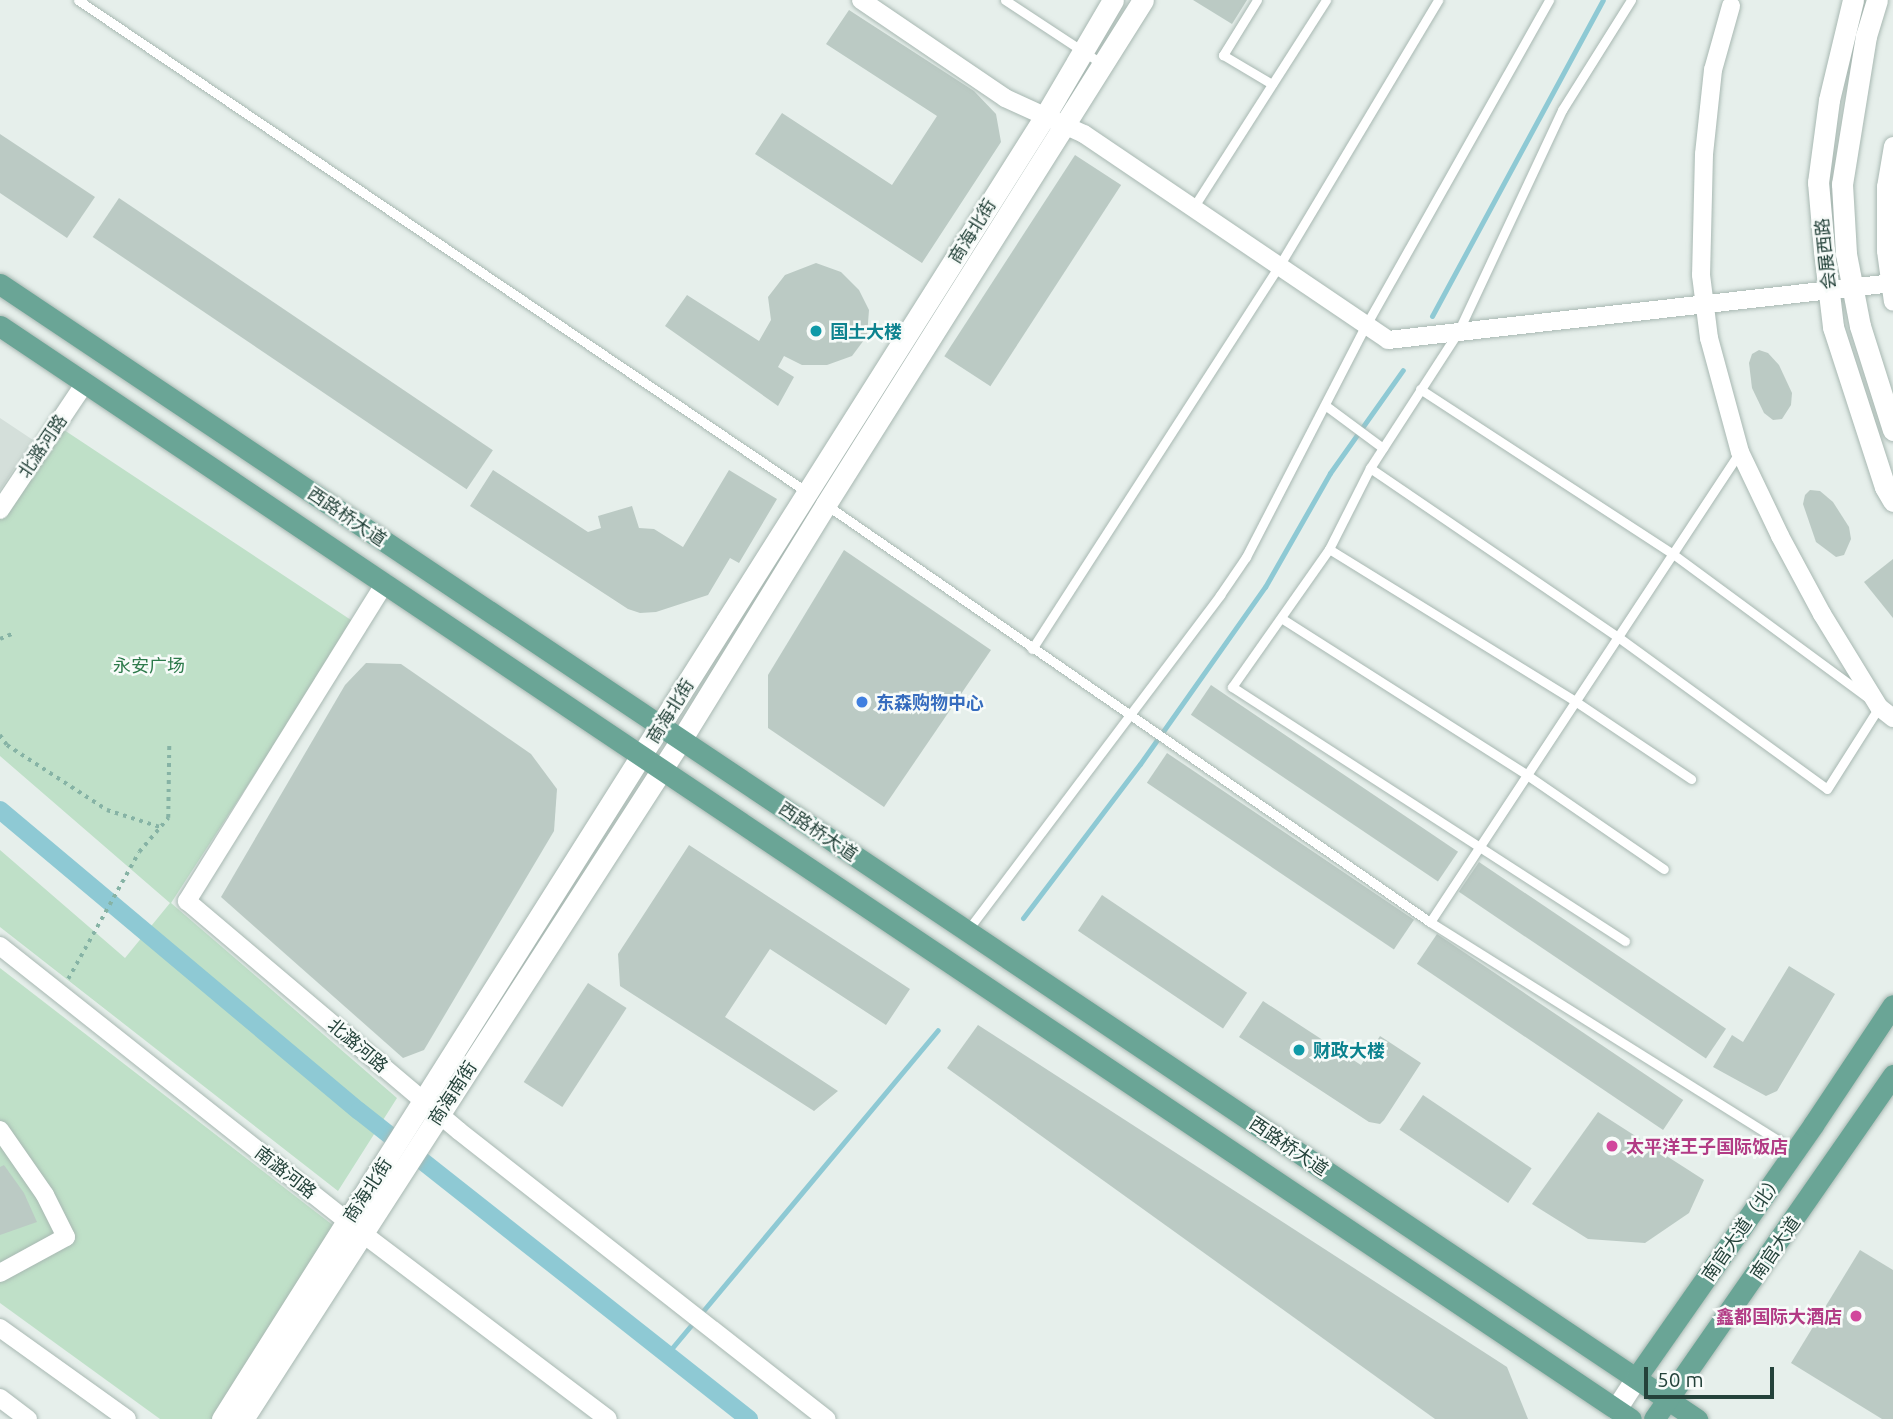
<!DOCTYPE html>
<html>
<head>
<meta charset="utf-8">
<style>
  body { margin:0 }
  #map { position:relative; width:1893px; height:1419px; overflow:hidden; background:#e6efeb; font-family:Ubuntu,"Noto Sans SC",sans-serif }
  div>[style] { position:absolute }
  .built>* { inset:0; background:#d4dfda }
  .green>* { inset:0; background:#bfe0c8 }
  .stream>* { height:5px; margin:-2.5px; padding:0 2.5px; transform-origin:2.5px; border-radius:2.5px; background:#8ec9d4 }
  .canal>* { height:18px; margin:-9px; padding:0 9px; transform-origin:9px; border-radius:9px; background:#8ec9d4 }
  .building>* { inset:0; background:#bbcac4; transform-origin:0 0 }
  .path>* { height:3.5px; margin-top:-1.75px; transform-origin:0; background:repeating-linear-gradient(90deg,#86b3a5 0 3.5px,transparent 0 8.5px) }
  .roads { filter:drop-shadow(0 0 2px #a8b8b2) drop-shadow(0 0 2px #a8b8b2) }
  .service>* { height:9px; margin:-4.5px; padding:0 4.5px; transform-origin:4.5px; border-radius:4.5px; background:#fff }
  .minor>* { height:18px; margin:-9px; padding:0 9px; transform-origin:9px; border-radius:9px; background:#fff }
  .tertiary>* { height:21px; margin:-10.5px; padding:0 10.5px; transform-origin:10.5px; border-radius:10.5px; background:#fff }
  .secondary>* { height:21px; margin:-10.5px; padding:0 10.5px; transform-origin:10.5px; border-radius:10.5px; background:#fff }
  .primary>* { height:21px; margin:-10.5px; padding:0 10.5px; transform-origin:10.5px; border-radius:10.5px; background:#6aa596 }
  .dots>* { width:19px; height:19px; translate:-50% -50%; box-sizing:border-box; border:4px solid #f7fbf9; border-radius:50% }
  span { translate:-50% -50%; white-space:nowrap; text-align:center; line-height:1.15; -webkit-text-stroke:5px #f7fbf9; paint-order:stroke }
  .street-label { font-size:18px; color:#24423a }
  .culture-label { font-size:18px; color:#0d838f; font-weight:700 }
  .left { translate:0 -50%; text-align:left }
  .park-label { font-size:18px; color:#2d7a4b }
  .shop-label { font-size:18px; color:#366cbe; font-weight:700 }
  .hotel-label { font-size:18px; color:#b23c85; font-weight:700 }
  .right { translate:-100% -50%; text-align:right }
  .scale { position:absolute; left:1644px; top:1367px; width:130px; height:32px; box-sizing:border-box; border:4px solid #24423a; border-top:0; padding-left:9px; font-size:21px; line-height:24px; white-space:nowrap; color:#24423a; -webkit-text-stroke:5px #f7fbf9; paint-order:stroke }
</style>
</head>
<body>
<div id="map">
  <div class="built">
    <i style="clip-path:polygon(0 418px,33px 440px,0 490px)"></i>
  </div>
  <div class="green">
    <i style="clip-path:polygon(52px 422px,354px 622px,171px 903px,397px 1098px,338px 1191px,0 927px,0 850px,125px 958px,170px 903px,0 756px,0 501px)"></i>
    <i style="clip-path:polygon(0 968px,343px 1233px,222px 1419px,160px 1419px,0 1303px)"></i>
  </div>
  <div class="stream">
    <i style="left:1432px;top:316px;width:359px;rotate:-61.6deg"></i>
    <i style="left:1023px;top:918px;width:193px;rotate:-52.8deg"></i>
    <i style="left:1140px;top:764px;width:217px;rotate:-54.8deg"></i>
    <i style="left:1265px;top:587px;width:131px;rotate:-60.3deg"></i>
    <i style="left:1330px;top:473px;width:126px;rotate:-54.7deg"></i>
    <i style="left:667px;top:1354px;width:422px;rotate:-50.1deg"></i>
  </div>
  <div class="canal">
    <i style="left:0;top:810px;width:468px;rotate:40deg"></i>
    <i style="left:359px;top:1111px;width:497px;rotate:38.3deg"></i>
  </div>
  <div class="building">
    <i style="clip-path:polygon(1193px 0,1247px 0,1232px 24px)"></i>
    <i style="clip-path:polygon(849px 10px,974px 91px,996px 114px,1001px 142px,922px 263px,755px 154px,782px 113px,892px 185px,937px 116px,826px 44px)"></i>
    <i style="clip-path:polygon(0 134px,95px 197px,67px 238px,0 193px)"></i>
    <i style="left:1075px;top:155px;width:55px;height:240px;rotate:33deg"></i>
    <i style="left:119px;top:198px;width:451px;height:47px;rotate:34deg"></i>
    <i style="clip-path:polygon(816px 263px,841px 272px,859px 290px,869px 310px,867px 336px,852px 356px,827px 365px,802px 365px,784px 356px,778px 367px,794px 377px,778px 406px,665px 326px,687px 295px,759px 341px,771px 320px,768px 297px,785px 275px)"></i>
    <i style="clip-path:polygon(1759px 350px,1768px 353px,1779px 365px,1792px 393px,1791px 405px,1782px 419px,1773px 420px,1764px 413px,1752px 388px,1749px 363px,1752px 354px)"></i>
    <i style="clip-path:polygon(493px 470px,588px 532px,601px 528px,598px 516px,632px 506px,639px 528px,654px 529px,683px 547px,729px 470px,777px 499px,739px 563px,730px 558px,708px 595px,656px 612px,640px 613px,628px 609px,470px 506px)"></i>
    <i style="clip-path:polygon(1810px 490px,1820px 491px,1833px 502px,1849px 527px,1851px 539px,1844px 555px,1836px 557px,1816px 542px,1803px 504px,1805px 495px)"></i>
    <i style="clip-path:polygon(844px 550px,991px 650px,884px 807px,768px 728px,768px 675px)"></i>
    <i style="clip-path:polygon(1893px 559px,1893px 618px,1864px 582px)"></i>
    <i style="clip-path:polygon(366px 663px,401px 664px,531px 754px,557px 789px,554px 831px,424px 1050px,403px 1058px,221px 897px,345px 685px)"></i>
    <i style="left:1211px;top:685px;width:298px;height:36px;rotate:34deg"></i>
    <i style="left:1167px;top:753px;width:298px;height:36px;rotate:34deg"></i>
    <i style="clip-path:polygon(689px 845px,910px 989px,886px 1025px,770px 949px,725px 1017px,838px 1091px,814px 1111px,620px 986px,618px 954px)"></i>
    <i style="left:1479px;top:862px;width:298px;height:36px;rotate:34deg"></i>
    <i style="left:1102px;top:895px;width:175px;height:43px;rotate:34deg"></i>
    <i style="left:1437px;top:934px;width:297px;height:36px;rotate:34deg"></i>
    <i style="clip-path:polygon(1789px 966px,1835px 994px,1777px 1091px,1766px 1096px,1713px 1067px,1732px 1035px,1743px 1042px)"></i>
    <i style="left:588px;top:983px;width:46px;height:118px;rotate:33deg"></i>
    <i style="clip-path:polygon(1263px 1001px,1361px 1065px,1380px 1036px,1421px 1063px,1384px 1120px,1380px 1124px,1369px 1122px,1239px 1037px)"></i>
    <i style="clip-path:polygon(978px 1025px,1507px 1367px,1528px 1419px,1435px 1419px,947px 1068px)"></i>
    <i style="left:1423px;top:1095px;width:131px;height:42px;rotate:34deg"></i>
    <i style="clip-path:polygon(1598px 1112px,1704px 1180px,1689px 1213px,1645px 1243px,1588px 1239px,1532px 1204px)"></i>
    <i style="clip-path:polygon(4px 1165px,24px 1193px,37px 1222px,0 1235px,0 1167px)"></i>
    <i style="clip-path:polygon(1860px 1250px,1893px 1270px,1893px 1419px,1882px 1419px,1791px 1363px)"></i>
  </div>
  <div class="path">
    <i style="left:0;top:639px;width:13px;rotate:-23deg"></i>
    <i style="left:0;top:735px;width:12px;rotate:55deg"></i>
    <i style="left:7px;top:745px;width:119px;rotate:33deg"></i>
    <i style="left:107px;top:810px;width:56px;rotate:17.8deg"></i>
    <i style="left:68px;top:979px;width:145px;rotate:-60.8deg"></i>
    <i style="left:139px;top:852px;width:45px;rotate:-49.5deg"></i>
    <i style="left:168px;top:818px;width:73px;rotate:-89.2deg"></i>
  </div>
  <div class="roads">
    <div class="service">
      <i style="left:78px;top:0;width:879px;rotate:34.02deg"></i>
      <i style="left:1005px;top:0;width:116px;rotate:33.4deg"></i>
      <i style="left:1257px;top:0;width:65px;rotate:121.7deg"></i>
      <i style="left:1223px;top:55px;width:57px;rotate:30.6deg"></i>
      <i style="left:1193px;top:208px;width:247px;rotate:-57.4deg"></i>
      <i style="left:1420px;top:389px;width:302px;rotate:33.1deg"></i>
      <i style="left:1673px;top:554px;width:242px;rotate:36.4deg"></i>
      <i style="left:1325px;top:405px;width:72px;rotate:36.6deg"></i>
      <i style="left:1370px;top:468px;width:300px;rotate:34.3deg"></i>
      <i style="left:1618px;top:637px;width:258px;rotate:36deg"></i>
      <i style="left:1827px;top:789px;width:97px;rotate:-57.6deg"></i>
      <i style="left:825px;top:504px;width:735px;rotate:34.64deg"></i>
      <i style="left:1430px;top:922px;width:430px;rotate:32.1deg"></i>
      <i style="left:1329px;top:549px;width:289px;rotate:31.7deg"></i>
      <i style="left:1575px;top:701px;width:140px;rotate:33.9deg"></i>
      <i style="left:1281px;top:618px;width:292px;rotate:32.5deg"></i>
      <i style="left:1527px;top:775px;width:166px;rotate:34.5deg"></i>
      <i style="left:1032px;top:649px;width:456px;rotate:-57.2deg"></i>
      <i style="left:1279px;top:266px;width:310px;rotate:-59.1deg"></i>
      <i style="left:1430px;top:922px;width:562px;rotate:-56.62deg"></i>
      <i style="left:967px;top:931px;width:421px;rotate:-53deg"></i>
      <i style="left:1220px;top:595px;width:46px;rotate:-55.6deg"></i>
      <i style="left:1246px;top:557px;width:261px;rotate:-62.7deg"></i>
      <i style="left:1366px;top:325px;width:373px;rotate:-60.6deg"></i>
      <i style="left:1625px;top:941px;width:468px;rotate:-147.1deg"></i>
      <i style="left:1232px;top:687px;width:169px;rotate:-54.9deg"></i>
      <i style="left:1329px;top:549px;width:91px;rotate:-63.2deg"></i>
      <i style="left:1370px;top:468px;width:162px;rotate:-57.1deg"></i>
      <i style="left:1458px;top:332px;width:245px;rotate:-64.9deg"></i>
      <i style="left:1562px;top:110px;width:130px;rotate:-57.9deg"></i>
    </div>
    <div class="minor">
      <i style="left:861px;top:0;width:174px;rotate:34.2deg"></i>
      <i style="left:1005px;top:98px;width:87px;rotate:24.5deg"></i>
      <i style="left:1084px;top:134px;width:367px;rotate:34.1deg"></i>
      <i style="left:1388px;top:340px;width:508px;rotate:-6.44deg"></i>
      <i style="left:1731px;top:6px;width:66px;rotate:105.7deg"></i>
      <i style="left:1713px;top:70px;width:84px;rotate:96.1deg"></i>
      <i style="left:1704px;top:154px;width:121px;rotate:91.4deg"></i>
      <i style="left:1701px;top:275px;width:64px;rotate:82.8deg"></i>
      <i style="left:1709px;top:338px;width:118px;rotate:74.8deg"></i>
      <i style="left:1740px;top:452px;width:93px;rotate:64.5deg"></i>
      <i style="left:1780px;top:536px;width:89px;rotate:61.7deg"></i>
      <i style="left:1822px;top:614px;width:109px;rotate:58.5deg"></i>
      <i style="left:1879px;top:707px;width:18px;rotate:38deg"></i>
      <i style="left:1893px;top:146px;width:42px;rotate:99.7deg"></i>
      <i style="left:1886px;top:187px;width:64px;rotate:90deg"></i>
      <i style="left:1886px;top:251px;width:51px;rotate:82.2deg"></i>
      <i style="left:0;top:510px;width:153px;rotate:-56.2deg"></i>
      <i style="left:385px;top:583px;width:375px;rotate:121.9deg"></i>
      <i style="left:187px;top:901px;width:356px;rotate:40.2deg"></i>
      <i style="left:459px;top:1131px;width:467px;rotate:38.1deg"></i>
      <i style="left:0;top:946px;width:462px;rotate:38.4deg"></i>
      <i style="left:362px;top:1233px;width:308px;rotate:37.1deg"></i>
      <i style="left:0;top:1130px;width:79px;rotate:55.3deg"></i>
      <i style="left:45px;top:1195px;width:47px;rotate:63.4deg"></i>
      <i style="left:66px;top:1237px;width:75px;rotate:151.4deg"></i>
      <i style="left:0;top:1328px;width:156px;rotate:35.6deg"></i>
      <i style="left:0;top:1398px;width:35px;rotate:37deg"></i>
    </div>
    <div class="tertiary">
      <i style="left:1616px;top:1409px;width:37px;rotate:-57deg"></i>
    </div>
    <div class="secondary">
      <i style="left:1853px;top:0;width:103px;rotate:103.5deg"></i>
      <i style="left:1829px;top:100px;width:83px;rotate:97.6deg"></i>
      <i style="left:1818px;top:182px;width:69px;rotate:85deg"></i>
      <i style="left:1824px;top:251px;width:77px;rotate:83.2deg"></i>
      <i style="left:1833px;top:327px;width:168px;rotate:72deg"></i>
      <i style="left:1885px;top:487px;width:16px;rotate:60deg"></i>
      <i style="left:1877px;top:0;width:38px;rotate:107deg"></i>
      <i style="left:1866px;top:36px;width:150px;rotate:99.2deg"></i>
      <i style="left:1842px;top:184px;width:70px;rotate:86.7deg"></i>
      <i style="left:1846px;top:254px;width:73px;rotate:79deg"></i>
      <i style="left:1860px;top:326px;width:109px;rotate:72.4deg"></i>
      <i style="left:222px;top:1419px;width:1541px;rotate:-57.72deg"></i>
      <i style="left:1045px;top:116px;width:134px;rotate:-59.6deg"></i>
      <i style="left:243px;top:1419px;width:808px;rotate:-57.18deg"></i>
      <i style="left:681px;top:740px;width:277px;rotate:-58.4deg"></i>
      <i style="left:826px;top:504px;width:595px;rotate:-57.83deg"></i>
    </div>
    <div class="primary">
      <i style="left:0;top:284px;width:2042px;rotate:33.78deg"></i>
      <i style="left:0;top:326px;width:1963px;rotate:33.83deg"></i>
      <i style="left:1636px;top:1378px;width:309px;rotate:-55deg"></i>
      <i style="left:1813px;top:1125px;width:144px;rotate:-56.3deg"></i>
      <i style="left:1654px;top:1419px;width:419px;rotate:-55.2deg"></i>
    </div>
  </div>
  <div class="dots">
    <i style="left:816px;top:331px;background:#0f9aa8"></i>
    <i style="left:862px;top:702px;background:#3f7fe0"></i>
    <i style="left:1299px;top:1050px;background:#0f9aa8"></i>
    <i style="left:1612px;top:1146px;background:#d1479c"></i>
    <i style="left:1856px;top:1316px;background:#d1479c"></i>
  </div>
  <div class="street-label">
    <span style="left:972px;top:231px;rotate:-58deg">商海北街</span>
    <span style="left:1825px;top:254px;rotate:-96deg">会展西路</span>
    <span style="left:42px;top:446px;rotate:-56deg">北潞河路</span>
    <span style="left:347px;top:516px;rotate:34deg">西路桥大道</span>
    <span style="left:670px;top:711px;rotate:-58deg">商海北街</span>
    <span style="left:818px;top:831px;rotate:34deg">西路桥大道</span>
    <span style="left:358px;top:1045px;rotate:40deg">北潞河路</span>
    <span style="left:452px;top:1093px;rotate:-57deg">商海南街</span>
    <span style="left:1289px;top:1146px;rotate:34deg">西路桥大道</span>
    <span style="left:286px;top:1172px;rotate:38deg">南潞河路</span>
    <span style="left:367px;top:1190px;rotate:-57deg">商海北街</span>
    <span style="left:1742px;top:1227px;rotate:-55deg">南官大道（北）</span>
    <span style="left:1775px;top:1248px;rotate:-55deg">南官大道</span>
  </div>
  <div class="culture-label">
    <span class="left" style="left:830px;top:331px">国土大楼</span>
    <span class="left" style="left:1313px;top:1050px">财政大楼</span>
  </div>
  <div class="park-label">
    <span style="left:149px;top:665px">永安广场</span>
  </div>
  <div class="shop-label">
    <span class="left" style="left:876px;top:702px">东森购物中心</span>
  </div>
  <div class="hotel-label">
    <span class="left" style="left:1626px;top:1146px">太平洋王子国际饭店</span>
    <span class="right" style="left:1842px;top:1316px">鑫都国际大酒店</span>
  </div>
  <div class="scale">50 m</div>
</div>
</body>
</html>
